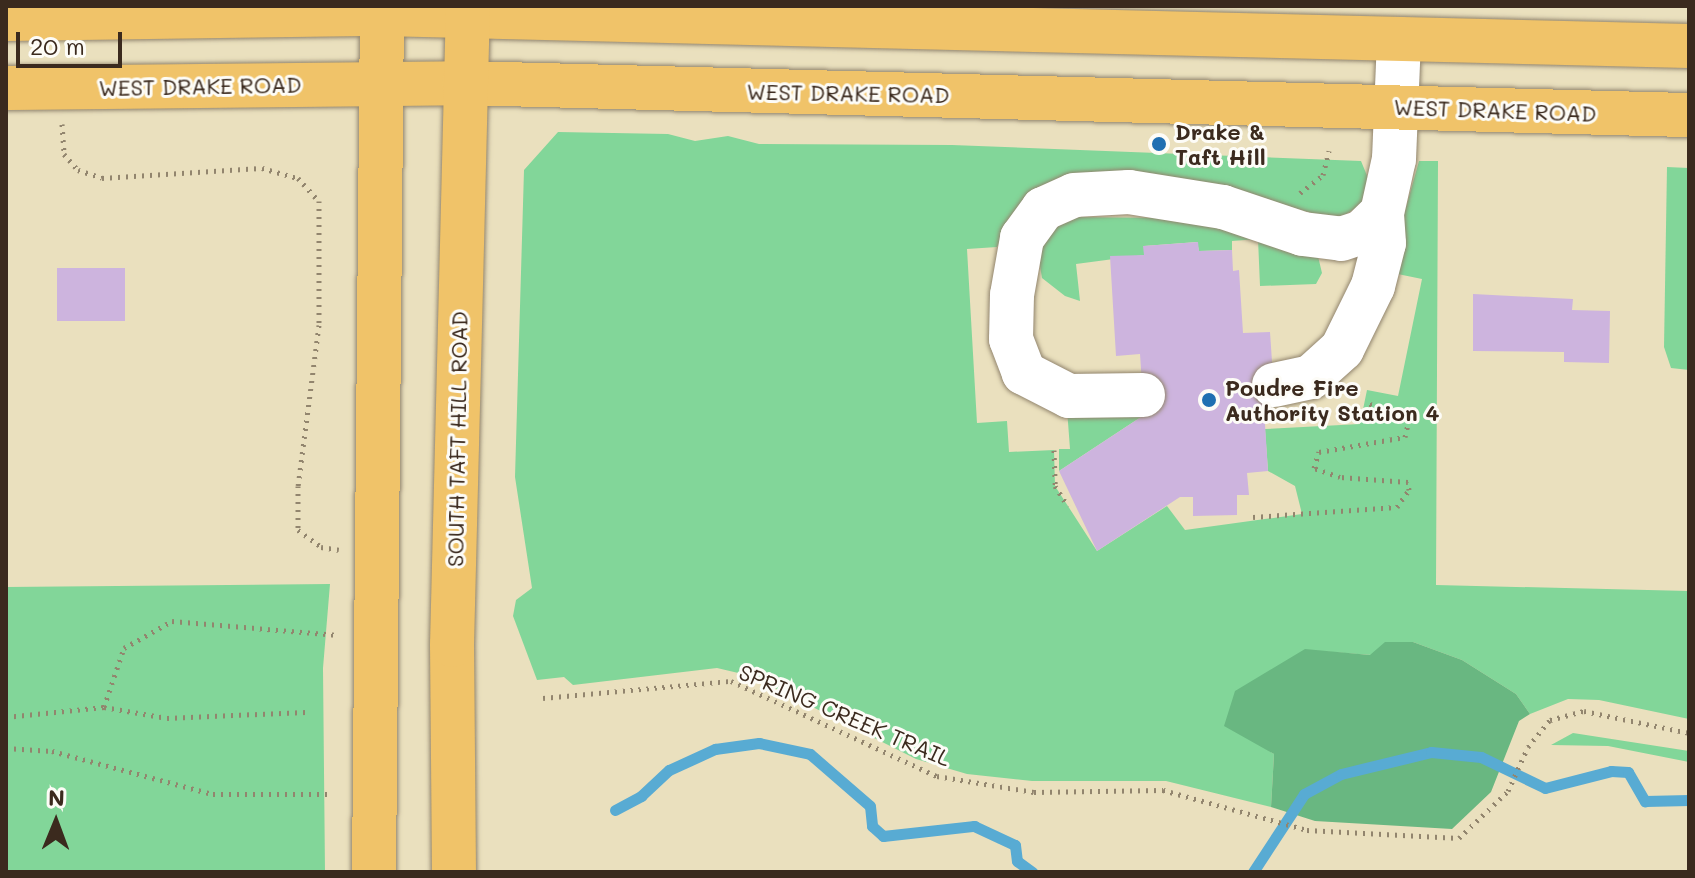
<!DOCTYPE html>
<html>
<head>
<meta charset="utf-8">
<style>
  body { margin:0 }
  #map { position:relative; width:1695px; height:878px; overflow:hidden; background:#eae0be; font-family:Mali,sans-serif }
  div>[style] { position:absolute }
  .green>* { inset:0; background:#82d699 }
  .forest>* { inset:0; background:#69b781 }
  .stream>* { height:11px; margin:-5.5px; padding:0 5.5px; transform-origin:5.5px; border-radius:5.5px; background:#58abd3 }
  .building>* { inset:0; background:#cdb4de; transform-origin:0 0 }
  .path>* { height:5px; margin-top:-2.5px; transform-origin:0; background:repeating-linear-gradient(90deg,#92856e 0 2px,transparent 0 8px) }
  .roads { filter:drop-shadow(0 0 2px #92856e) drop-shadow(0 0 2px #92856e) }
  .minor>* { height:44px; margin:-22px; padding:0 22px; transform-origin:22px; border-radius:22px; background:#fff }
  .major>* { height:44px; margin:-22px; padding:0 22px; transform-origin:22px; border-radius:22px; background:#f0c369 }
  .dots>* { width:22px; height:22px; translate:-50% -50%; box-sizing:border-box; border:4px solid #fdfcf7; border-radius:50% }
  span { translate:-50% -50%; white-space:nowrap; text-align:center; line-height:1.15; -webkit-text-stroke:6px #fdfcf7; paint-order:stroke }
  .street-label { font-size:22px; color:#3b2a1e }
  .poi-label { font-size:22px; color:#3b2a1e; font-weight:700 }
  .left { translate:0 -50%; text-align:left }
  .frame { position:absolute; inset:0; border:8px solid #3b2a1e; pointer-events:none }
  .north { position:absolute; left:16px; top:782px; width:80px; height:80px; -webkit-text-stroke:6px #fdfcf7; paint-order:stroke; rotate:1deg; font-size:22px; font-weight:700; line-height:32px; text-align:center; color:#3b2a1e }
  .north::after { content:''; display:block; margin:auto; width:28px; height:36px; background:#3b2a1e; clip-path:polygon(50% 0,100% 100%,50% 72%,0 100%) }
  .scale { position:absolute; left:16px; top:32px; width:106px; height:36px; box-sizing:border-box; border:4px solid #3b2a1e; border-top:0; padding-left:10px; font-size:24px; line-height:28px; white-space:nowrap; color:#3b2a1e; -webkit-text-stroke:6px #fdfcf7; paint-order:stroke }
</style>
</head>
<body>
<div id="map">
  <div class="green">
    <i style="clip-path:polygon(558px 132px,668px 134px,695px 141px,728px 136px,759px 144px,952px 145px,1361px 161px,1368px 178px,1362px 204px,1337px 220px,1218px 187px,1025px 198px,997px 247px,967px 249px,977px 423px,1007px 421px,1009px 452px,1054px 450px,1055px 486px,1097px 551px,1167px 506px,1185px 530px,1302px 514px,1295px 486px,1268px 471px,1265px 429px,1360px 424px,1367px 390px,1398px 396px,1422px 279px,1388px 272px,1419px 161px,1438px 161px,1436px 585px,1689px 591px,1689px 719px,1599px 700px,1568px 699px,1530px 714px,1516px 694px,1462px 660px,1413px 642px,1371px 655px,1305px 650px,1251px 739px,1274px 754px,1271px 807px,1166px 781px,1032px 781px,967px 774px,916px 759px,751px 676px,717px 668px,573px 685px,564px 677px,537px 680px,513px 616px,516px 600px,532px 588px,515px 477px,524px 170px)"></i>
    <i style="clip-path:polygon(1667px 167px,1689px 168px,1689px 370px,1671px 368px,1664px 347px)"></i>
    <i style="clip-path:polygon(1064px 217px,1177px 218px,1317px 252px,1322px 273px,1316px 284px,1260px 286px,1258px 239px,1232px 241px,1232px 250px,1199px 251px,1197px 242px,1144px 246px,1144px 255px,1076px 264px,1080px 301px,1065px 296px,1042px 278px,1039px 260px,1044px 236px)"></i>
    <i style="clip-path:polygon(1067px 409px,1144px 415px,1059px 471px,1059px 449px,1070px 449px)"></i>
    <i style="clip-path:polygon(330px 584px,323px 668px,325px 872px,6px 872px,6px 587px)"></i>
    <i style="clip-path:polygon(1573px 733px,1689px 751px,1689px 762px,1608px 746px,1551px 745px)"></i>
  </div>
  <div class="forest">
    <i style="clip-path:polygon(1385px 642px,1413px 642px,1462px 660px,1516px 694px,1530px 714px,1519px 721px,1491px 792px,1452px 829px,1315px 821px,1271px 807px,1274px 754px,1224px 726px,1235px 691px,1305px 649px,1370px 655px)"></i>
  </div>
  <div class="stream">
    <i style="left:615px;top:810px;width:30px;rotate:-28deg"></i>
    <i style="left:641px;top:796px;width:38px;rotate:-43deg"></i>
    <i style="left:669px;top:770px;width:51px;rotate:-24.5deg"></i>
    <i style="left:715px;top:749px;width:44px;rotate:-7.8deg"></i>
    <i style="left:759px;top:743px;width:52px;rotate:12.2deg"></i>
    <i style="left:810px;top:754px;width:79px;rotate:40.9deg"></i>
    <i style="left:870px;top:806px;width:20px;rotate:84deg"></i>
    <i style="left:872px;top:826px;width:15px;rotate:42deg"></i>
    <i style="left:883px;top:836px;width:92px;rotate:-6.3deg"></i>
    <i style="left:974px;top:826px;width:45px;rotate:24.9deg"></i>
    <i style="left:1015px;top:845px;width:16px;rotate:83deg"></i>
    <i style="left:1017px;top:861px;width:19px;rotate:36deg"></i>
    <i style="left:1253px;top:872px;width:93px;rotate:-56.8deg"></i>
    <i style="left:1304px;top:794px;width:42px;rotate:-28.4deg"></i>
    <i style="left:1341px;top:774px;width:93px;rotate:-13.7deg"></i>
    <i style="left:1431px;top:752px;width:50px;rotate:5.7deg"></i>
    <i style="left:1481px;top:757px;width:71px;rotate:25.8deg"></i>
    <i style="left:1545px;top:788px;width:68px;rotate:-14.4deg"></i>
    <i style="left:1611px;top:771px;width:17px;rotate:3deg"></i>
    <i style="left:1628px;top:772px;width:34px;rotate:60deg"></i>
    <i style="left:1645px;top:801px;width:44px;rotate:-1.3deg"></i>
  </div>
  <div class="building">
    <i style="clip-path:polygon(1198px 242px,1199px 251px,1232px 250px,1233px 271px,1239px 270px,1243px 333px,1270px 332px,1275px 406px,1264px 409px,1268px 471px,1247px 473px,1249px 495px,1237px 495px,1237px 515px,1193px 516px,1193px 497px,1180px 497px,1097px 551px,1059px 471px,1144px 415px,1140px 354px,1116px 356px,1110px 256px,1144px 255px,1143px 246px)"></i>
    <i style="left:57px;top:268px;width:68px;height:53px"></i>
    <i style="clip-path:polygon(1473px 294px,1573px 299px,1572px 310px,1610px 311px,1609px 363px,1564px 362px,1564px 352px,1473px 351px)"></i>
  </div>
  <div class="path">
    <i style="left:62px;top:124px;width:30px;rotate:86deg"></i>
    <i style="left:64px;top:154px;width:21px;rotate:49deg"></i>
    <i style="left:78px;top:170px;width:25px;rotate:18deg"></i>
    <i style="left:102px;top:178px;width:160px;rotate:-3.6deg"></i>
    <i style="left:262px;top:168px;width:37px;rotate:16deg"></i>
    <i style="left:298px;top:178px;width:31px;rotate:48deg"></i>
    <i style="left:319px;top:201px;width:124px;rotate:90deg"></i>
    <i style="left:319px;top:325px;width:162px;rotate:97.4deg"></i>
    <i style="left:298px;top:486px;width:44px;rotate:90deg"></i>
    <i style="left:298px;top:530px;width:29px;rotate:36deg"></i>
    <i style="left:321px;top:547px;width:18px;rotate:9deg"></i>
    <i style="left:1300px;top:193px;width:29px;rotate:-38deg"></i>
    <i style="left:1323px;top:175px;width:25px;rotate:-76deg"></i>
    <i style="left:1054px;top:450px;width:36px;rotate:88deg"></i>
    <i style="left:1055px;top:486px;width:24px;rotate:57deg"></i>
    <i style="left:1253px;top:517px;width:144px;rotate:-4deg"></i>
    <i style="left:1397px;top:507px;width:21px;rotate:-55deg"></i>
    <i style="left:1409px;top:490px;width:8px;rotate:-97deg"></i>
    <i style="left:1408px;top:482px;width:68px;rotate:-175.8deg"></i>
    <i style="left:1340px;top:477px;width:28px;rotate:-161deg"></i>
    <i style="left:1314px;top:468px;width:17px;rotate:-73deg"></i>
    <i style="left:1319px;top:452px;width:87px;rotate:-9.9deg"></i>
    <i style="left:1405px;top:437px;width:18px;rotate:-77deg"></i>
    <i style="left:1409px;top:419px;width:47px;rotate:-158.9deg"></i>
    <i style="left:543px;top:698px;width:189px;rotate:-5.2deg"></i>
    <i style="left:731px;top:681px;width:227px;rotate:24.8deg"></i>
    <i style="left:937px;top:776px;width:98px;rotate:9.4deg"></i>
    <i style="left:1034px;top:792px;width:129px;rotate:-0.9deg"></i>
    <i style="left:1163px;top:790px;width:149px;rotate:15.5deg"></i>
    <i style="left:1307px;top:830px;width:152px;rotate:3deg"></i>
    <i style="left:1459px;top:838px;width:68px;rotate:-43.8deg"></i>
    <i style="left:1508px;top:791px;width:48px;rotate:-65.6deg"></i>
    <i style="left:1528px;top:747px;width:35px;rotate:-51deg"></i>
    <i style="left:1550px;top:720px;width:35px;rotate:-15deg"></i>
    <i style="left:1584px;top:711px;width:107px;rotate:11.8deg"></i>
    <i style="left:104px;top:707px;width:62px;rotate:-71.3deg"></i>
    <i style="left:124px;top:648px;width:55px;rotate:-29.4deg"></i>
    <i style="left:172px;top:621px;width:167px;rotate:4.8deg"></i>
    <i style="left:6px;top:717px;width:99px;rotate:-5.8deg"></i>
    <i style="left:104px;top:707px;width:64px;rotate:9.9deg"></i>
    <i style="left:167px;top:718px;width:139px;rotate:-2.5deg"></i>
    <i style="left:6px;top:748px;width:46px;rotate:3.7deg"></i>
    <i style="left:52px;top:751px;width:167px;rotate:15deg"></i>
    <i style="left:213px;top:794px;width:116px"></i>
  </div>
  <div class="roads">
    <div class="minor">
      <i style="left:1274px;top:385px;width:38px;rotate:-12deg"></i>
      <i style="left:1311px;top:377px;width:42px;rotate:-42.1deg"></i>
      <i style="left:1342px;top:349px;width:70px;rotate:-63.8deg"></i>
      <i style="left:1373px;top:286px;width:44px;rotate:-75.7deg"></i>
      <i style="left:1384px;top:243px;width:30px;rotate:-94deg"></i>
      <i style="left:1143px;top:395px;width:74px;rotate:179.2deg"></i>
      <i style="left:1069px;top:396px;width:51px;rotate:-152.9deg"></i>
      <i style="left:1024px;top:373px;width:36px;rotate:-111deg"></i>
      <i style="left:1011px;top:339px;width:44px;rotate:-88.7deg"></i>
      <i style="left:1012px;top:295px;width:58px;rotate:-80deg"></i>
      <i style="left:1022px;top:238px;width:36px;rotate:-54deg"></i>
      <i style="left:1043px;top:209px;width:34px;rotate:-24deg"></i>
      <i style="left:1074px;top:195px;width:55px;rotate:-3.1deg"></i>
      <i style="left:1129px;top:192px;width:95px;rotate:9.1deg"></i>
      <i style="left:1223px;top:207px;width:84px;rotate:18.6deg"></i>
      <i style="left:1303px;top:234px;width:38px;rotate:7deg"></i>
      <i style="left:1341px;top:239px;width:22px;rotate:-18deg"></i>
      <i style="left:1362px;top:232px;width:28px;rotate:-44deg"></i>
      <i style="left:1382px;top:213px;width:55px;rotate:-77.5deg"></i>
      <i style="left:1394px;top:159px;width:120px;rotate:-87.6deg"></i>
    </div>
    <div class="major">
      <i style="left:6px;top:19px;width:376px;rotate:-0.8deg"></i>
      <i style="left:382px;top:14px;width:1307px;rotate:1.4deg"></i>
      <i style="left:6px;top:88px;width:458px;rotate:-0.6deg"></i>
      <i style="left:464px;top:83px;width:1225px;rotate:1.5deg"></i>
      <i style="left:374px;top:872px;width:866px;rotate:-89.47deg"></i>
      <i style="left:454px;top:872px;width:227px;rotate:-90.5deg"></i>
      <i style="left:452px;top:645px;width:639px;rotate:-88.57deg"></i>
    </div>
  </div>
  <div class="dots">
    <i style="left:1159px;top:144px;background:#1f6fb2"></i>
    <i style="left:1209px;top:400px;background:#1f6fb2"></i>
  </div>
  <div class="street-label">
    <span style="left:200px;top:86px;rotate:-1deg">WEST DRAKE ROAD</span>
    <span style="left:848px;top:93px;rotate:1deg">WEST DRAKE ROAD</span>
    <span style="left:1495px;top:110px;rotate:2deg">WEST DRAKE ROAD</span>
    <span style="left:457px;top:439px;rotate:-89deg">SOUTH TAFT HILL ROAD</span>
    <span style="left:845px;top:715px;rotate:23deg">SPRING CREEK TRAIL</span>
  </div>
  <div class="poi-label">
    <span class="left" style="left:1175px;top:144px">Drake &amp;<br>Taft Hill</span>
    <span class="left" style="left:1225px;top:400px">Poudre Fire<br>Authority Station 4</span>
  </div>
  <div class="frame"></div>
  <div class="north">N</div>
  <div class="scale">20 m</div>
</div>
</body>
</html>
